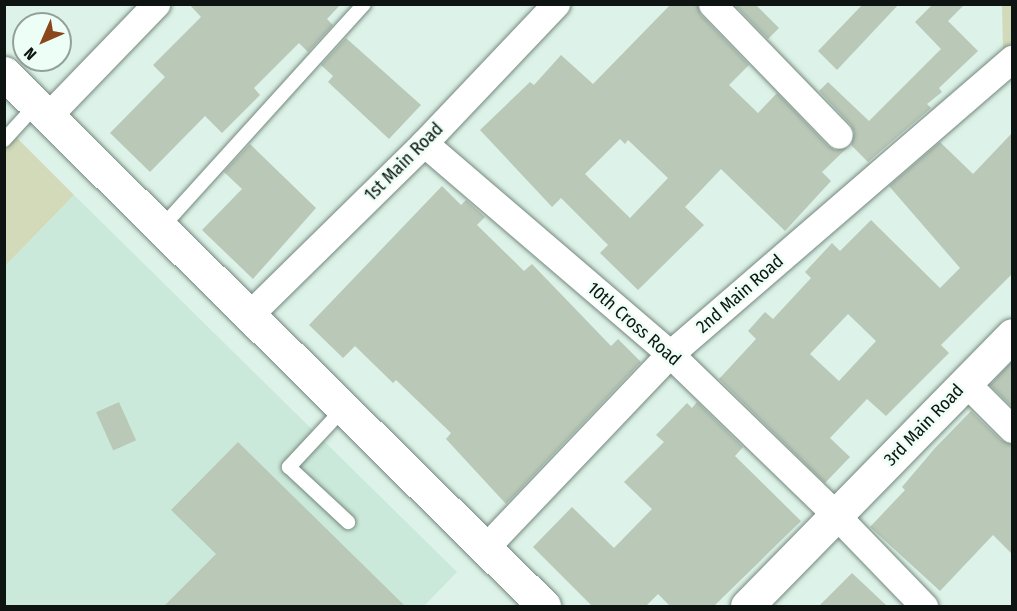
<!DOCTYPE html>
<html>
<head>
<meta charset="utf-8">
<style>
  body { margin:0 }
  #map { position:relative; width:1017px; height:611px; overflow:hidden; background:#ddf2e8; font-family:"Fira Sans Condensed",sans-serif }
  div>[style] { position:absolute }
  .built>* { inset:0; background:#cbe9da }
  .green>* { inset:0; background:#d2daba }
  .building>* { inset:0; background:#bac8b8; transform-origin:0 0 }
  .roads { filter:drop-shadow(0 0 2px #74887e) drop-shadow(0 0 2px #74887e) }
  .service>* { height:14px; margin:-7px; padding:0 7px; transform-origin:7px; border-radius:7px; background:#fff }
  .minor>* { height:27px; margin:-13.5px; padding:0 13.5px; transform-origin:13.5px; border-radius:13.5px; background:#fff }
  .secondary>* { height:33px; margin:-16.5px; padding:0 16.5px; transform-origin:16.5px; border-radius:16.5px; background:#fff }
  span { translate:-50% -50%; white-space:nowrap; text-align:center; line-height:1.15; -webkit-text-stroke:5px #edfef6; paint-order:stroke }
  .street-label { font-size:18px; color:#0d1411 }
  .frame { position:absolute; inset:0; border:6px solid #0d1411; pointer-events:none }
  .north { position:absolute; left:12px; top:12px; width:60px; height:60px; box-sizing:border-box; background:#edfef6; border:2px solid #93a09a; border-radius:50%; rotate:225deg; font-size:16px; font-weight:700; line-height:24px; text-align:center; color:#0d1411 }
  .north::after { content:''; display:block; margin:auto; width:21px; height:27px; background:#8b461c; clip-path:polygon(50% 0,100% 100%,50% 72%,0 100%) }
</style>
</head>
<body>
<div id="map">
  <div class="built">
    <i style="clip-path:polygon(74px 195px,457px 572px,424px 606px,5px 606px,5px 266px)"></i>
  </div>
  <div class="green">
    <i style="clip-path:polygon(1002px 5px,1012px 5px,1012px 42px,1003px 51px)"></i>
    <i style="clip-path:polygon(4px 125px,74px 195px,5px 266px,4px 266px)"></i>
  </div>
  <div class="building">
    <i style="clip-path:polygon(189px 4px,341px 4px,327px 19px,333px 25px,308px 52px,299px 43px,254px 88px,260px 95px,222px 133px,205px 116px,150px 172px,110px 133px,165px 77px,153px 65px,201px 17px)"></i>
    <i style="clip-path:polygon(evenodd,671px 4px,697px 4px,701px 15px,749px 65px,729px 85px,758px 113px,777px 93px,828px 146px,835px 150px,848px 147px,822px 172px,831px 181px,785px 231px,721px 169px,685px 207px,704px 225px,638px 290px,600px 253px,608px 245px,561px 198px,552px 207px,480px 130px,530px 82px,534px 85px,561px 55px,593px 84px,671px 4px,620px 139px,625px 144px,628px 140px,668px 178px,630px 218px,585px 174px,620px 139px)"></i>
    <i style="clip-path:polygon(734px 4px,755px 4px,779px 28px,768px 39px)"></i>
    <i style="clip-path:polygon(863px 4px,899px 4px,837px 70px,818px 51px)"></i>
    <i style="clip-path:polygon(933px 4px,965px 4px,948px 21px,978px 51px,939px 88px,942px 92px,927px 104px,931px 108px,868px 162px,851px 145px,854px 132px,851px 125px,819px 91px,828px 82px,869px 121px,941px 49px,915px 22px)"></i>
    <i style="clip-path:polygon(346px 38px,421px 105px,389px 139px,328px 82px,333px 76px,321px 65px)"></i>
    <i style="clip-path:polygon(evenodd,1012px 133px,1012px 274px,941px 345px,949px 353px,886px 416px,867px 399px,830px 438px,850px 457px,825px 483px,719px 379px,756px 339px,748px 331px,765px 312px,773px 319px,811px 278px,805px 272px,832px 243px,840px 251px,871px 220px,940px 288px,960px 268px,889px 186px,940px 142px,973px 174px,1012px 133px,848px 314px,876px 341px,839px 381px,810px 354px,848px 314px)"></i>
    <i style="clip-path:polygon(250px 144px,316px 208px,253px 279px,202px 230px,242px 189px,224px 172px)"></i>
    <i style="clip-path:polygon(442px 186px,461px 205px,466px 200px,485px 217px,477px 225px,524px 271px,532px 264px,611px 346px,618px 339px,641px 362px,506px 504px,446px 439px,451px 433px,396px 380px,393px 383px,355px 346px,343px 358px,309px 325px)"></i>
    <i style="clip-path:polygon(1012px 361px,1012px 407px,990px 385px)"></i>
    <i style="left:119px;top:402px;width:42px;height:25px;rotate:66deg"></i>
    <i style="clip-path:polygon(697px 402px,743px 447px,735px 456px,801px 521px,714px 606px,670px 606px,658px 594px,646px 606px,592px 606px,533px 547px,572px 507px,614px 548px,652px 509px,624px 482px,664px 442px,656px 435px,687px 403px,692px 408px)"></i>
    <i style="clip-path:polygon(971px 411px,1001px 440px,1012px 444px,1012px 554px,993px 535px,940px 591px,870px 527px,905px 490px,902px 487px,935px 448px)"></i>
    <i style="clip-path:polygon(238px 442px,405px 606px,164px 606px,216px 554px,171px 510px)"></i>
    <i style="clip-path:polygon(852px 573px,887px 606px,819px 606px)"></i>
  </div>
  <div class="roads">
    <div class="service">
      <i style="left:4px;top:140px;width:47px;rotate:-47.6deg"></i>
      <i style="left:161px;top:228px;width:302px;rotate:-47.8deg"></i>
      <i style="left:344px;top:408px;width:81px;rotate:133deg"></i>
      <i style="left:289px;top:467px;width:81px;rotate:43deg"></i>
    </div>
    <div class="minor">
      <i style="left:712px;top:4px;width:182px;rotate:45.9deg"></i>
      <i style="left:48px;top:116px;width:156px;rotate:-46deg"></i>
      <i style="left:424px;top:143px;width:324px;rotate:40.6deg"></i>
      <i style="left:670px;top:354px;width:231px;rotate:44.1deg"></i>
      <i style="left:836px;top:515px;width:127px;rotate:46deg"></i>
      <i style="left:249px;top:315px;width:245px;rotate:-44.5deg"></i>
      <i style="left:424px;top:143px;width:192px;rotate:-46.5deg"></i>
      <i style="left:966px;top:383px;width:65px;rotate:45deg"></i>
      <i style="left:485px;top:548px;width:268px;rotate:-46.4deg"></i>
      <i style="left:670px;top:354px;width:452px;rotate:-40.8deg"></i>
    </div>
    <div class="secondary">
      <i style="left:4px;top:73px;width:759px;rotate:44.63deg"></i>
      <i style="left:747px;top:606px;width:379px;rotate:-45.6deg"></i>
    </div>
  </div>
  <div class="street-label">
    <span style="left:404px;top:162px;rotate:-45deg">1st Main Road</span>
    <span style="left:740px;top:294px;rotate:-41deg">2nd Main Road</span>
    <span style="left:634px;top:324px;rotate:41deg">10th Cross Road</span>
    <span style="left:924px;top:425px;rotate:-46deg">3rd Main Road</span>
  </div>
  <div class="frame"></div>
  <div class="north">N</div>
</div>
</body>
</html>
